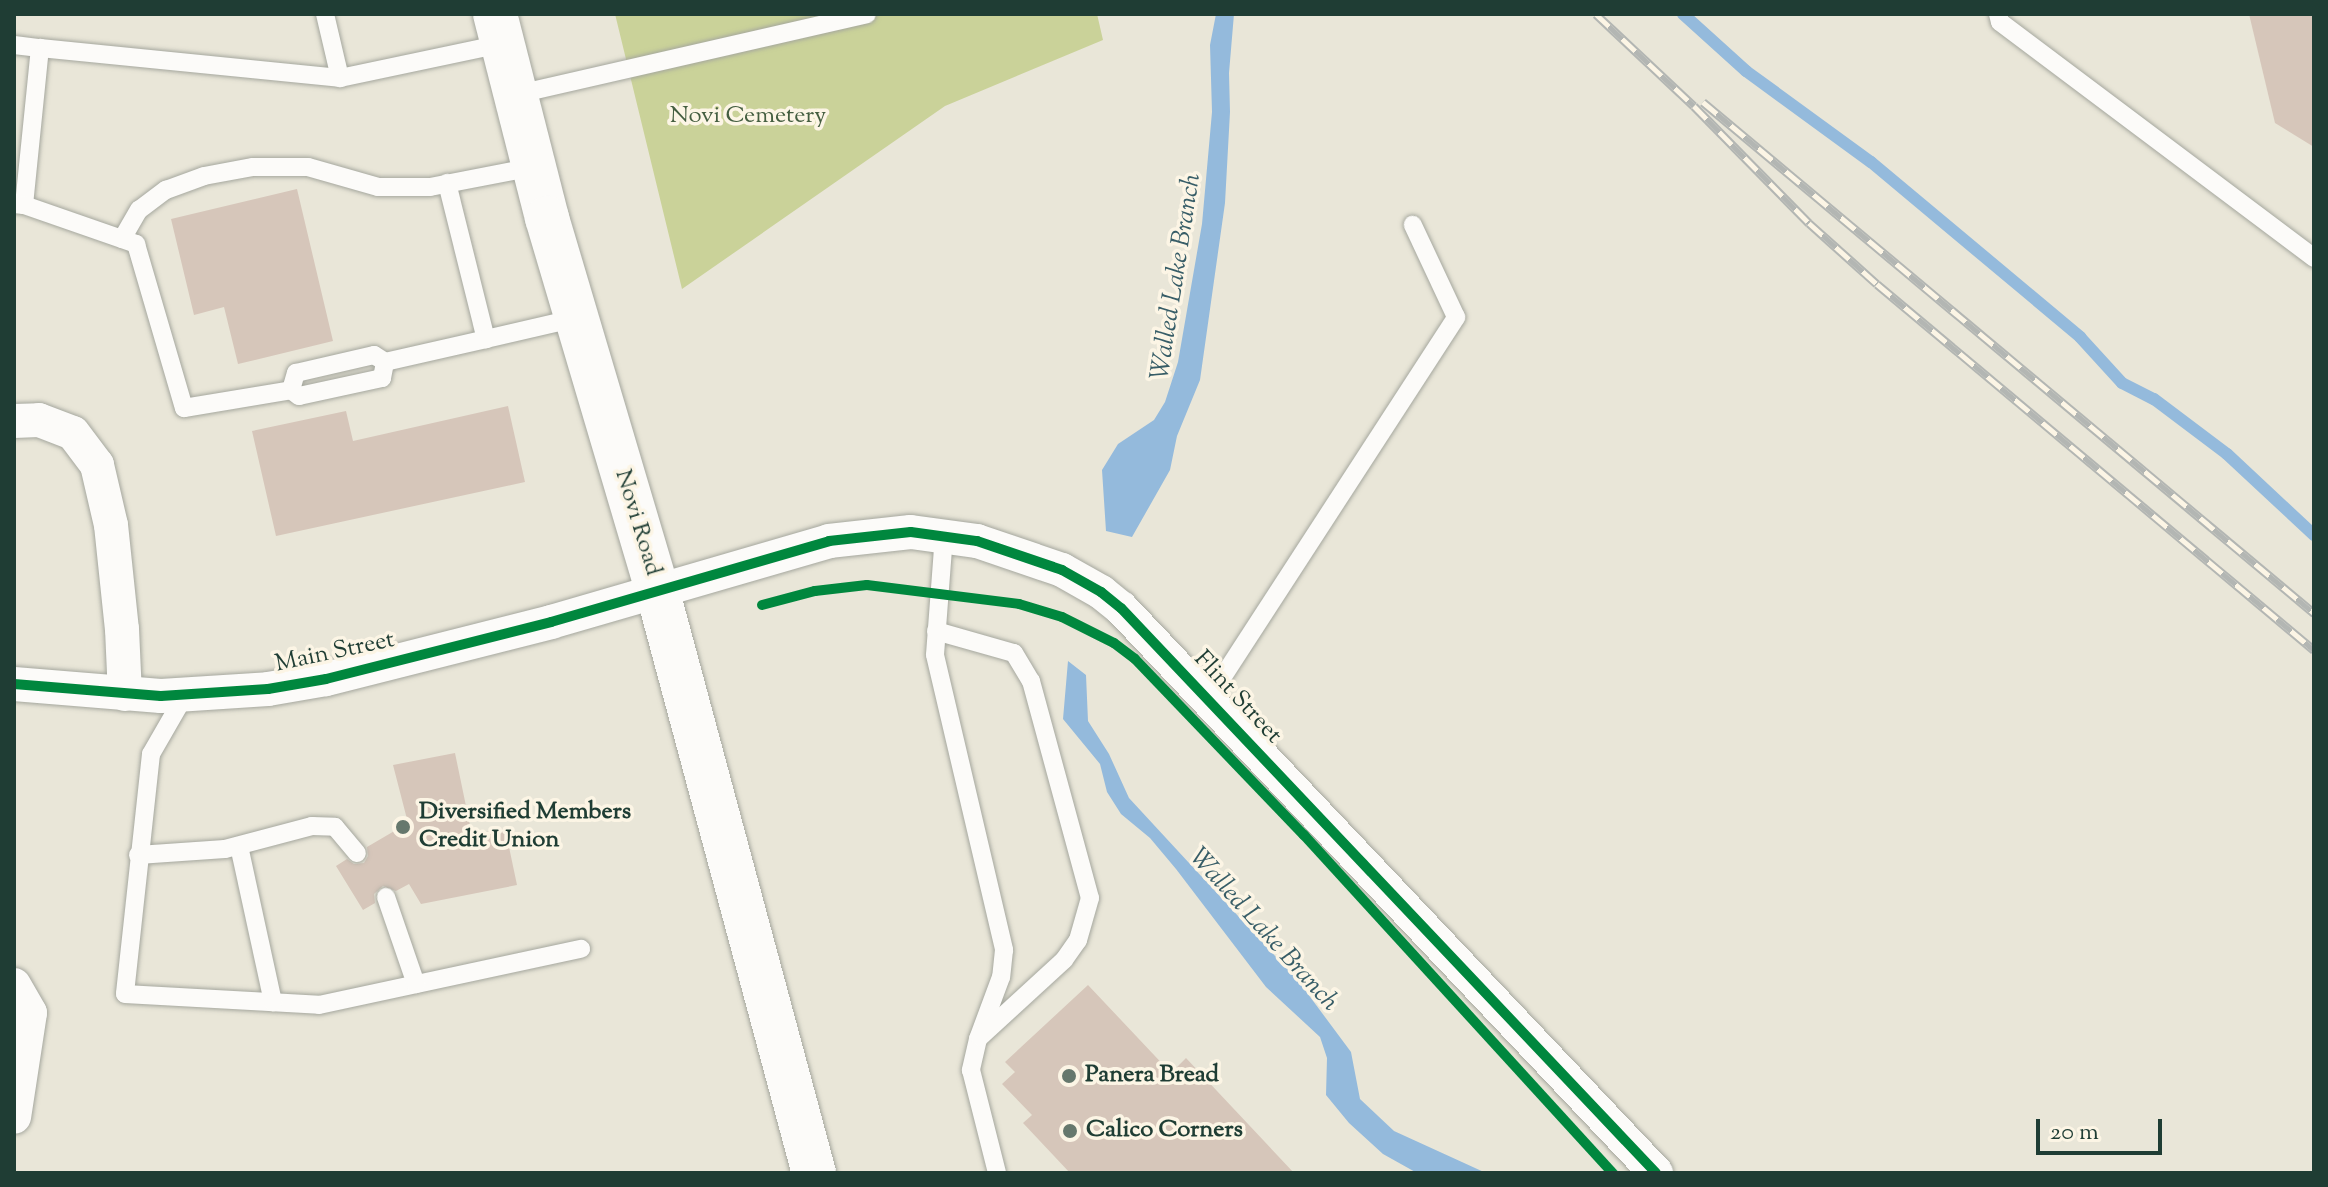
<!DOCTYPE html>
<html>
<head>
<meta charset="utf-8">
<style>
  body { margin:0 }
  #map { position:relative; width:2328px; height:1187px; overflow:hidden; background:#e9e6d8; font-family:"Sorts Mill Goudy",serif }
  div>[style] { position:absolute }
  .green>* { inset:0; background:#cad299 }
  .water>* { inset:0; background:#94badc }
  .stream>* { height:12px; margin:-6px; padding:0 6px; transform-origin:6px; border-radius:6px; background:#94badc }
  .building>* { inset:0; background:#d6c6ba }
  .roads { filter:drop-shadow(0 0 2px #a5a79e) drop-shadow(0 0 2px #a5a79e) }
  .lane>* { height:18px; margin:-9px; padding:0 9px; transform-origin:9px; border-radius:9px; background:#fcfbf9 }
  .street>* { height:34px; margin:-17px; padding:0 17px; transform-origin:17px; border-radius:17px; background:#fcfbf9 }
  .secondary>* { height:44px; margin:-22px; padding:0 22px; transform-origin:22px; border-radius:22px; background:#fcfbf9 }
  .rail>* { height:9px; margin-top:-4.5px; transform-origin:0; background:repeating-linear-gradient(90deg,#fcf5e5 0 18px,#b3b6b3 0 36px); box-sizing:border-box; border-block:2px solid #b3b6b3 }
  .cycleway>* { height:10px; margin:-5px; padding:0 5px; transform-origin:5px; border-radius:5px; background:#00873e }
  .dots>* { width:22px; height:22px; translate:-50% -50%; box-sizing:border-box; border:4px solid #fcf5e5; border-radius:50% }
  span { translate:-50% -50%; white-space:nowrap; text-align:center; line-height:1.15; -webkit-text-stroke:7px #fcf5e5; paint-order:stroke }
  .park-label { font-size:24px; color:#445e40 }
  .street-label { font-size:24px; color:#1f3d34 }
  .poi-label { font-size:24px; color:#1f3d34; font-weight:700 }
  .left { translate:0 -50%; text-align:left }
  .water-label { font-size:26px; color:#375d67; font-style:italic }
  .frame { position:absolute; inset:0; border:16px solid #1f3d34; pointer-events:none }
  .scale { position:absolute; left:2036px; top:1119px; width:126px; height:36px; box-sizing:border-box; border:4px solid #1f3d34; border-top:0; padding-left:10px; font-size:24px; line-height:28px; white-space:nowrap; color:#1f3d34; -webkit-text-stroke:6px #fcf5e5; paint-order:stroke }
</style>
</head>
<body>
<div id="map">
  <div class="green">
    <i style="clip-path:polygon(615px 14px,1097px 14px,1103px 40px,945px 106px,682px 289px)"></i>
  </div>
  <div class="water">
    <i style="clip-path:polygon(1216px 14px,1234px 14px,1229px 73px,1230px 112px,1225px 203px,1200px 380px,1177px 436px,1170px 470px,1132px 537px,1106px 531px,1102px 470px,1118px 444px,1154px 420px,1165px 402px,1178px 362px,1202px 224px,1212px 112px,1210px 45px)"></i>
    <i style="clip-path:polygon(1068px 661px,1086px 675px,1088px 721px,1109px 754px,1129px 798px,1299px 982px,1351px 1052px,1360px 1099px,1394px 1131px,1486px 1173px,1417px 1173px,1383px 1154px,1349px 1123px,1326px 1095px,1327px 1058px,1320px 1037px,1266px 987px,1176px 869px,1150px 838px,1121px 814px,1107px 792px,1100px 764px,1063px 719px)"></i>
  </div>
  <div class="stream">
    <i style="left:1683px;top:14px;width:85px;rotate:42.1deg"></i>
    <i style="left:1746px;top:71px;width:155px;rotate:36.1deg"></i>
    <i style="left:1871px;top:162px;width:273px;rotate:39.9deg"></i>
    <i style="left:2080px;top:337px;width:62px;rotate:47.6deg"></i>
    <i style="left:2122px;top:383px;width:36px;rotate:27deg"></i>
    <i style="left:2154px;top:399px;width:91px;rotate:37deg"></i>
    <i style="left:2227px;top:454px;width:119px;rotate:43deg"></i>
  </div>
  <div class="building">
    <i style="clip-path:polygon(2249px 14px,2314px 14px,2314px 147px,2275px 123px)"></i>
    <i style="clip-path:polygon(297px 189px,333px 341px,238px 364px,224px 307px,194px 315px,171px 219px)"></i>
    <i style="clip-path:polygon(508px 406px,525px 482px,276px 536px,252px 431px,346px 411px,353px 441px)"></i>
    <i style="clip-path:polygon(455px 753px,472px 835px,505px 828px,517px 885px,421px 904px,409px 884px,396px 891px,383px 886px,374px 894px,375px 903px,363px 910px,336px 866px,347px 859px,354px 864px,364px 863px,368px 856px,367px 847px,408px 823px,393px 765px)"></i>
    <i style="clip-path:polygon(1088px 985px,1171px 1073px,1186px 1058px,1294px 1173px,1070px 1173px,1023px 1123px,1032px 1115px,1002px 1084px,1015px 1072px,1005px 1062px)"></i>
  </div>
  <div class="roads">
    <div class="lane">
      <i style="left:325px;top:14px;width:66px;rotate:76.8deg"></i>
      <i style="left:1998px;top:14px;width:8px;rotate:76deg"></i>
      <i style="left:2000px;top:22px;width:393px;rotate:36.9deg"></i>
      <i style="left:14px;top:45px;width:26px;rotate:7deg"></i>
      <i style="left:514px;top:95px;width:362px;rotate:-12.9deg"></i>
      <i style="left:447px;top:183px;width:161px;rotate:76deg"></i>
      <i style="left:486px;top:339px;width:93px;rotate:-13deg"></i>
      <i style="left:14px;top:204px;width:10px;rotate:6deg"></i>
      <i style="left:24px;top:205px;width:158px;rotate:-84.2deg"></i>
      <i style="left:40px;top:48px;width:301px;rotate:5.7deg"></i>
      <i style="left:340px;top:78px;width:166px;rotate:-11.9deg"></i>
      <i style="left:24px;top:205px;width:119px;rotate:19.2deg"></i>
      <i style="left:136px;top:244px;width:171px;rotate:73.7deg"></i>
      <i style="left:184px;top:408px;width:109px;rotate:-9.5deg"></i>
      <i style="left:291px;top:390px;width:10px;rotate:37deg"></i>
      <i style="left:299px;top:396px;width:85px;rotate:-12.2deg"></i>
      <i style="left:382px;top:378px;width:16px;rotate:-79deg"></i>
      <i style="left:122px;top:239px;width:34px;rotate:-60deg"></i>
      <i style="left:139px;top:210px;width:34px;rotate:-37deg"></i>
      <i style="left:166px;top:190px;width:40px;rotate:-20.2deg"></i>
      <i style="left:204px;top:176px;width:50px;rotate:-10.4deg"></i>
      <i style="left:253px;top:167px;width:55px"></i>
      <i style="left:308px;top:167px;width:73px;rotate:15.9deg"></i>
      <i style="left:378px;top:187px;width:52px"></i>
      <i style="left:430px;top:187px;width:106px;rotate:-10.9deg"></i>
      <i style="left:291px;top:390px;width:18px;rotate:-74deg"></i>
      <i style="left:296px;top:373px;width:80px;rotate:-13deg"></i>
      <i style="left:374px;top:355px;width:13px;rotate:32deg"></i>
      <i style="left:385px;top:362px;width:104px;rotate:-12.8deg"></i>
      <i style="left:944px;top:535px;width:120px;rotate:94.3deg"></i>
      <i style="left:935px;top:655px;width:303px;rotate:76.8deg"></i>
      <i style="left:1004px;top:950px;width:27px;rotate:96deg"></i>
      <i style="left:1001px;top:977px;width:66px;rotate:110.4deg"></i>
      <i style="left:978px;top:1039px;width:32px;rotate:103deg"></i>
      <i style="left:971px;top:1070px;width:106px;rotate:75.8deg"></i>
      <i style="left:936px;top:631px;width:81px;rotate:15.8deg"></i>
      <i style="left:1014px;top:653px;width:33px;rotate:59deg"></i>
      <i style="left:1031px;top:681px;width:225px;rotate:74.8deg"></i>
      <i style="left:1090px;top:898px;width:44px;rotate:105.9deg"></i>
      <i style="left:1078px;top:940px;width:24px;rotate:125deg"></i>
      <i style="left:1064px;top:960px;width:114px;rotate:137.5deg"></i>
      <i style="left:185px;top:695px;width:68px;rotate:120deg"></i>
      <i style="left:151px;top:754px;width:241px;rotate:96.2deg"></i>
      <i style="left:125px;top:994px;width:194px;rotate:3.2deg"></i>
      <i style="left:319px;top:1005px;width:268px;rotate:-12.1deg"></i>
      <i style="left:1209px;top:698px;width:454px;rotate:-57deg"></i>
      <i style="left:1456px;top:317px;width:102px;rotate:-115.1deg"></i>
      <i style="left:239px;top:846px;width:160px;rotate:77.7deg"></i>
      <i style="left:138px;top:855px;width:87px;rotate:-3.9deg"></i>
      <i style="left:225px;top:849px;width:90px;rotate:-14.8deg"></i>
      <i style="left:312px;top:826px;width:23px;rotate:2deg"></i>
      <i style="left:335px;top:827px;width:34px;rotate:50deg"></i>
      <i style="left:386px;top:897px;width:92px;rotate:71deg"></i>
    </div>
    <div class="street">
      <i style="left:14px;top:421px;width:25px;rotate:-2deg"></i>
      <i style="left:39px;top:420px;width:36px;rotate:21deg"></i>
      <i style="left:73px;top:433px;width:40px;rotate:53deg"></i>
      <i style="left:97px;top:465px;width:62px;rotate:76.9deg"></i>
      <i style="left:111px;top:525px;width:105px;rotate:84deg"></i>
      <i style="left:122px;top:629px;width:65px;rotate:87.4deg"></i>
      <i style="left:14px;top:684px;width:147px;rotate:4.7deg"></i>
      <i style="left:161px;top:696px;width:107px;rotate:-3.7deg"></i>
      <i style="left:268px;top:689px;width:59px;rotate:-9.8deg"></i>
      <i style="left:326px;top:679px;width:232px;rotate:-14.2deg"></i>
      <i style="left:551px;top:622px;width:290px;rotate:-16.2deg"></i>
      <i style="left:829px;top:541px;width:82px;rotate:-6.3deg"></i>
      <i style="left:911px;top:532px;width:67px;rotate:7.8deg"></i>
      <i style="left:977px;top:541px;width:90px;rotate:18.8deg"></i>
      <i style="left:1062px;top:570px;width:45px;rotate:29.4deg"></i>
      <i style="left:1101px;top:592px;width:26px;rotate:39deg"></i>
      <i style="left:1121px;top:608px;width:778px;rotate:46.56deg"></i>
      <i style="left:14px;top:985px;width:32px;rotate:60deg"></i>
      <i style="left:30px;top:1013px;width:105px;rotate:98.7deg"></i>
    </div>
    <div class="secondary">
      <i style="left:495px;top:14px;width:211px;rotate:75.7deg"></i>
      <i style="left:547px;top:218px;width:391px;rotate:73.5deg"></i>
      <i style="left:658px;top:593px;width:601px;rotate:74.95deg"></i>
    </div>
  </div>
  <div class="rail">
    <i style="left:1596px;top:14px;width:134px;rotate:43.2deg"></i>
    <i style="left:1694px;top:106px;width:164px;rotate:45.5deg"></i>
    <i style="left:1809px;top:223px;width:91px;rotate:41.9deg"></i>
    <i style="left:1877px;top:284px;width:570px;rotate:39.95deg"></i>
    <i style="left:1703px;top:102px;width:797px;rotate:39.91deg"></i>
  </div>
  <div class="cycleway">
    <i style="left:762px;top:605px;width:55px;rotate:-14.8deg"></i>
    <i style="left:815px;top:591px;width:52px;rotate:-6.6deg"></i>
    <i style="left:867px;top:585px;width:153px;rotate:7.1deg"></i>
    <i style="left:1019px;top:604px;width:45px;rotate:16.8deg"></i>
    <i style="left:1062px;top:617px;width:58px;rotate:26.6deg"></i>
    <i style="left:1114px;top:643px;width:26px;rotate:37deg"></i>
    <i style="left:1135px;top:659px;width:244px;rotate:46.2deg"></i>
    <i style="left:1304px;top:835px;width:458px;rotate:47.6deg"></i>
    <i style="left:14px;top:684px;width:147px;rotate:4.7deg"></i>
    <i style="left:161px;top:696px;width:107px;rotate:-3.7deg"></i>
    <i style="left:268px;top:689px;width:59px;rotate:-9.8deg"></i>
    <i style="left:326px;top:679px;width:232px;rotate:-14.2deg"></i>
    <i style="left:551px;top:622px;width:290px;rotate:-16.2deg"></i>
    <i style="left:829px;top:541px;width:82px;rotate:-6.3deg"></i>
    <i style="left:911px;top:532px;width:67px;rotate:7.8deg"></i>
    <i style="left:977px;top:541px;width:90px;rotate:18.8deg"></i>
    <i style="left:1062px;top:570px;width:45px;rotate:29.4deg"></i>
    <i style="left:1101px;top:592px;width:26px;rotate:39deg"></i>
    <i style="left:1121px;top:608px;width:778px;rotate:46.56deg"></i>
  </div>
  <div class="dots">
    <i style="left:403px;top:827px;background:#66786d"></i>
    <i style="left:1069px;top:1076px;background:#66786d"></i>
    <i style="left:1070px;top:1131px;background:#66786d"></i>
  </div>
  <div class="park-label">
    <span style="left:748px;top:117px">Novi Cemetery</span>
  </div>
  <div class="street-label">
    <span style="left:637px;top:523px;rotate:73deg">Novi Road</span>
    <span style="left:335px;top:653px;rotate:-12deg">Main Street</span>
    <span style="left:1237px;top:698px;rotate:47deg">Flint Street</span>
  </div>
  <div class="poi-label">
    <span class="left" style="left:419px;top:827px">Diversified Members<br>Credit Union</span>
    <span class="left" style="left:1085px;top:1076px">Panera Bread</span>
    <span class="left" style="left:1086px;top:1131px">Calico Corners</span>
  </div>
  <div class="water-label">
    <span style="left:1177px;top:277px;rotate:-81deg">Walled Lake Branch</span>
    <span style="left:1263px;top:930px;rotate:48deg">Walled Lake Branch</span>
  </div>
  <div class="frame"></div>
  <div class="scale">20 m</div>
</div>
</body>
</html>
